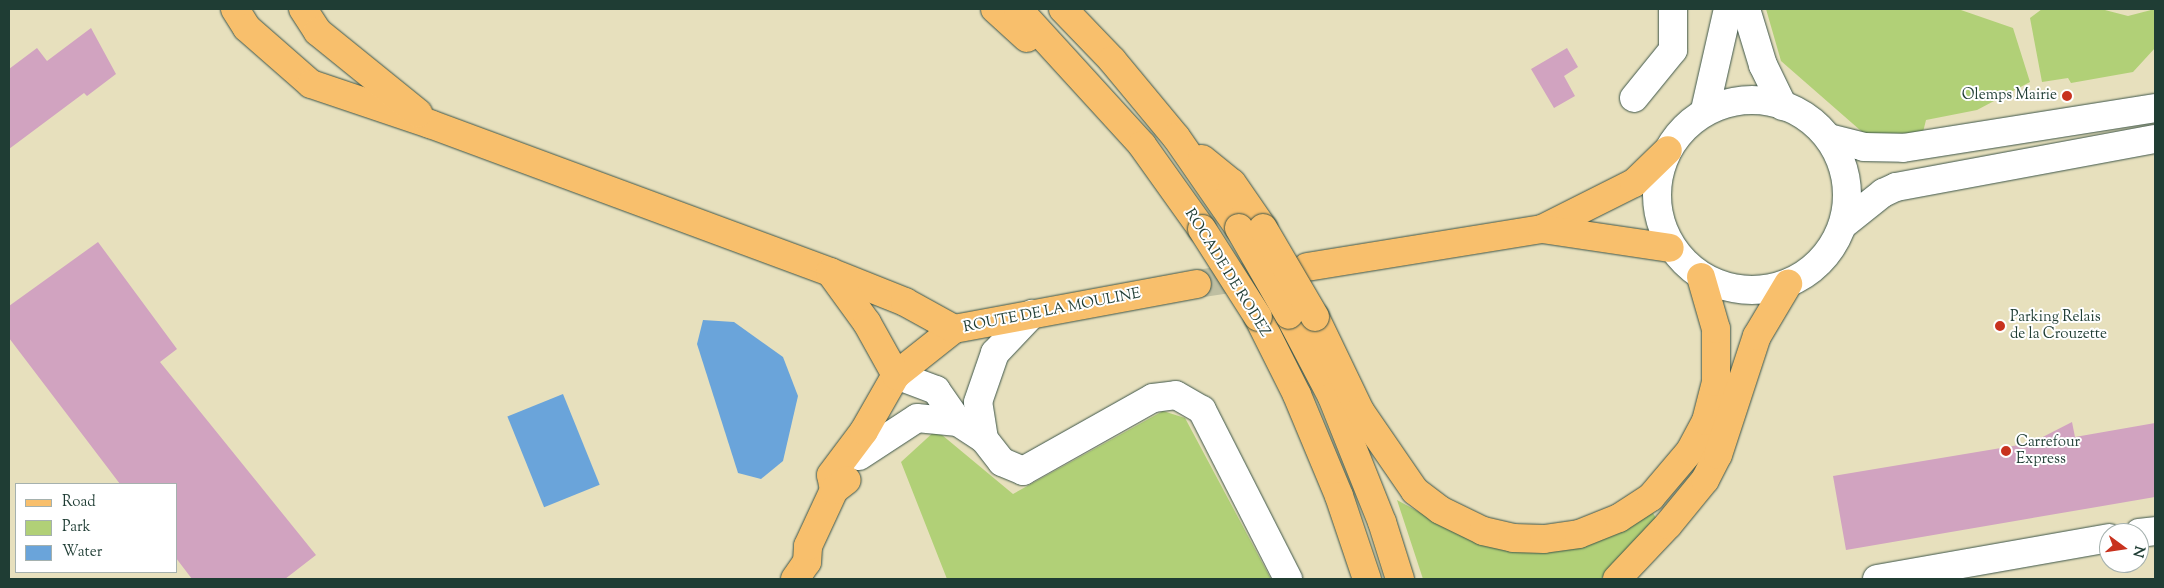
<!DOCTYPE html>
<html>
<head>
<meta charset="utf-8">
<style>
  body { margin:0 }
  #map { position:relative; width:2164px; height:588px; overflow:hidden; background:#e7e0bd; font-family:"Sorts Mill Goudy",serif }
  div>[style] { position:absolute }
  .green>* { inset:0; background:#b1d077 }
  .water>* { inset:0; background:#6aa4da; transform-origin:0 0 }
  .building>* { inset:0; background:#d1a3c0 }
  .major-tunnel>* { height:28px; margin-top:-14px; transform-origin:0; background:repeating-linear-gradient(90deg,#bfbfa2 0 28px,transparent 0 42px) }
  .roads { filter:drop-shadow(0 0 1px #3d5549) drop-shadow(0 0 1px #3d5549) }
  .minor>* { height:28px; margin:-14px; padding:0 14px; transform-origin:14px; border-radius:14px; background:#fff }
  .minor>.ring { margin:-14px; padding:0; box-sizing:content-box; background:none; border:28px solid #fff; border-radius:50% }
  .major>* { height:28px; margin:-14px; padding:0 14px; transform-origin:14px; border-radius:14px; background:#f8bf6c }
  .highway>* { height:28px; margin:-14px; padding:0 14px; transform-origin:14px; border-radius:14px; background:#f8bf6c }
  .bridges { filter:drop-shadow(0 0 1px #3d5549) drop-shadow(0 0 1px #3d5549) }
  .highway-bridge>* { height:28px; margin:-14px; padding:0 14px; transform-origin:14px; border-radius:14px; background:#f8bf6c }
  .dots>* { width:14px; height:14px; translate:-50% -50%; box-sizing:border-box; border:2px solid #fff; border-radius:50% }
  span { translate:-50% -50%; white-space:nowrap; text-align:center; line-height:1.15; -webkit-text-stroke:4px #fff; paint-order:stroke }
  .poi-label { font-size:15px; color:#1f3d34 }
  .right { translate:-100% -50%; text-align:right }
  .left { translate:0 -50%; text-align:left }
  .street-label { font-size:15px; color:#1f3d34 }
  .frame { position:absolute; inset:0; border:10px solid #1f3d34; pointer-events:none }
  .legend { position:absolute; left:15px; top:483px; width:162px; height:90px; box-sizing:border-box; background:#fff; border:1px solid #a5b1ae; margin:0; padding:6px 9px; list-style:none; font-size:15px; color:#1f3d34 }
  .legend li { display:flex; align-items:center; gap:10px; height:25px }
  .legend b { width:25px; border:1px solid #a5b1ae }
  .north { position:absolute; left:2099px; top:523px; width:50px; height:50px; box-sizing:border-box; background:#fff; border:1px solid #a5b1ae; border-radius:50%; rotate:104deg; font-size:14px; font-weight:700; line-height:20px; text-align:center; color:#1f3d34 }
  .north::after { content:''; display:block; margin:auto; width:18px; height:22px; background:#c8321e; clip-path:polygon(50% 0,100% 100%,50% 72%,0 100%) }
</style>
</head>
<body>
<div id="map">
  <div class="green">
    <i style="clip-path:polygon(1766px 9px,1958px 9px,2013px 28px,2030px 82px,1977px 110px,1926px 120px,1923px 132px,1868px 137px,1781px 61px)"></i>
    <i style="clip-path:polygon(2042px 9px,2101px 9px,2128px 16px,2155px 9px,2155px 48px,2133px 72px,2071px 83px,2068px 78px,2042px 82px,2030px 18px)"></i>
    <i style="clip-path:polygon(1163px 411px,1185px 418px,1271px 579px,947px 579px,901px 462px,936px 430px,1013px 494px)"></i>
    <i style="clip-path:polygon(1397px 500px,1478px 544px,1511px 551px,1538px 553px,1570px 549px,1616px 533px,1653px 513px,1656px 518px,1601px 579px,1423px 579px)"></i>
  </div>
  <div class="water">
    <i style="clip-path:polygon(703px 320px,734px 322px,783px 357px,798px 396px,783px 461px,761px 479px,738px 473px,697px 344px)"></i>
    <i style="left:563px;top:394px;width:98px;height:60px;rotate:68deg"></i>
  </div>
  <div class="building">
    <i style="clip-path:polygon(91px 28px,116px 74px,87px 96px,84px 93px,9px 149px,9px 69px,37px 48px,47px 61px)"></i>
    <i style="clip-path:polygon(1567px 48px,1578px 67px,1564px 76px,1575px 96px,1554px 108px,1531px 69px)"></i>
    <i style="clip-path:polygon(98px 242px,177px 349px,160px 362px,316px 555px,285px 579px,192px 579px,176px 558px,176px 484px,120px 484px,9px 338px,9px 306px)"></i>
    <i style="clip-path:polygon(2072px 422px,2075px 437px,2155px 423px,2155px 497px,1846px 550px,1833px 476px,2031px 443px)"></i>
  </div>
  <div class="major-tunnel">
    <i style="left:1197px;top:284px;width:92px;rotate:-8.7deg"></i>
  </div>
  <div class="roads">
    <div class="minor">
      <i style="left:1746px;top:9px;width:59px;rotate:73.1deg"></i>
      <i style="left:1763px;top:65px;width:46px;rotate:64deg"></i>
      <i style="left:1634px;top:98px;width:62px;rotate:-50.9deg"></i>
      <i style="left:1673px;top:50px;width:41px;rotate:-90deg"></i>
      <i class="ring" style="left:1657px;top:100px;width:162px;height:162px"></i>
      <i style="left:1705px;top:110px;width:104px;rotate:-77.2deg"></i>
      <i style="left:1829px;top:138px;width:36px;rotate:14deg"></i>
      <i style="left:1864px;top:147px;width:39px;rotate:1deg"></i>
      <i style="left:1903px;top:148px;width:255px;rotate:-9deg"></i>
      <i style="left:1844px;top:224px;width:50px;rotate:-38.5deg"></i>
      <i style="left:1883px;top:193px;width:14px;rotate:-25deg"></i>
      <i style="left:1896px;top:187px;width:263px;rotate:-10.5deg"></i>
      <i style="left:896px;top:375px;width:43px;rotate:20.6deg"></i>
      <i style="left:936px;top:390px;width:39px;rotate:55deg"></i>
      <i style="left:984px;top:439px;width:29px;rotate:52deg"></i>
      <i style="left:1002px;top:462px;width:23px;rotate:23deg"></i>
      <i style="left:1023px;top:471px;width:149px;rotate:-29.3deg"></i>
      <i style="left:1153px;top:398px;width:23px;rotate:-7deg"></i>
      <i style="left:1176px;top:395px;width:30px;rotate:30deg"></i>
      <i style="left:1202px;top:410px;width:190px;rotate:63deg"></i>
      <i style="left:859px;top:456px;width:69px;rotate:-33.2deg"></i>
      <i style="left:917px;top:418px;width:41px;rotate:5.6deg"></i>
      <i style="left:958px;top:422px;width:31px;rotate:33deg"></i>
      <i style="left:984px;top:439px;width:37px;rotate:-99deg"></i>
      <i style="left:978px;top:402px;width:52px;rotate:-70.9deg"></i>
      <i style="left:995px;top:353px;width:54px;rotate:-46.5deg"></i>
      <i style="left:2139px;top:533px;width:16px;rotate:-7deg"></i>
      <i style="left:1877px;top:579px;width:236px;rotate:-10deg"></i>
    </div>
    <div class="major">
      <i style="left:1542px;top:229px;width:103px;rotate:-26.6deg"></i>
      <i style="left:1634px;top:183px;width:47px;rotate:-44.1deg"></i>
      <i style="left:1307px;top:267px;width:238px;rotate:-9.2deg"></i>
      <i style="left:1542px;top:229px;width:129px;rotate:8.4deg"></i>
      <i style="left:834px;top:490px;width:15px;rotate:-101deg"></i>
      <i style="left:831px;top:475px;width:55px;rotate:-53.1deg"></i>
      <i style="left:864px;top:431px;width:64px;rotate:-60.3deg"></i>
      <i style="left:896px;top:375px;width:74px;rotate:-38.4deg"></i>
      <i style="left:954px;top:329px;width:247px;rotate:-10.5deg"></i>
      <i style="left:795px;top:579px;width:21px;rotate:-55deg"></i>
      <i style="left:807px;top:562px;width:16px;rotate:-86deg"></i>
      <i style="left:808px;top:546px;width:62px;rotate:-65.1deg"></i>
      <i style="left:834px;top:490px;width:16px;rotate:-38deg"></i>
    </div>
    <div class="highway">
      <i style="left:235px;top:9px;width:22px;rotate:58deg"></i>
      <i style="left:247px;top:28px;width:85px;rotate:41.2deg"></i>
      <i style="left:311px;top:84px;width:126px;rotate:18.6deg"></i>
      <i style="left:430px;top:124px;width:427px;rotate:20.3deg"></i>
      <i style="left:830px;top:272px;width:81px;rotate:21.8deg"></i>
      <i style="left:905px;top:302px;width:56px;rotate:28.9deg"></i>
      <i style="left:303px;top:9px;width:27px;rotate:57deg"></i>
      <i style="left:318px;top:32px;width:129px;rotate:39deg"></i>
      <i style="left:995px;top:9px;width:43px;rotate:42.2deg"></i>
      <i style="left:1018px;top:9px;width:184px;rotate:47.6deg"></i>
      <i style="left:1142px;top:145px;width:103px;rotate:54.5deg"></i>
      <i style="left:1063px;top:9px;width:71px;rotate:46.1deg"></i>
      <i style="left:1112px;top:60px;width:100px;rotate:50.3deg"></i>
      <i style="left:1176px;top:137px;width:111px;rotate:55.3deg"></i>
      <i style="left:1202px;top:159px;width:38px;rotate:39deg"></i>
      <i style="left:1232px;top:183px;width:55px;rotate:55.4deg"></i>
      <i style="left:830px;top:272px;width:63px;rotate:54deg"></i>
      <i style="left:867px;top:323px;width:60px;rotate:60.9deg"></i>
      <i style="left:1289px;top:315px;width:93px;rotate:62.3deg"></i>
      <i style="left:1332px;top:397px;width:135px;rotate:68.2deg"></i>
      <i style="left:1382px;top:522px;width:60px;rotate:72.5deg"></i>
      <i style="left:1258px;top:317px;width:87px;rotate:63.4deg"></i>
      <i style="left:1297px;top:395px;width:109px;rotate:67.4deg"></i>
      <i style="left:1339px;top:496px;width:88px;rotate:71.4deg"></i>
      <i style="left:1315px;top:317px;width:104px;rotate:64.4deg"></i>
      <i style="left:1360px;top:411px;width:97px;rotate:55.5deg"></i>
      <i style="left:1415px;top:491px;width:31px;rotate:37deg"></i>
      <i style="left:1440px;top:510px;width:48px;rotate:26deg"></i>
      <i style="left:1483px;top:531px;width:31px;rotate:13deg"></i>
      <i style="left:1513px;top:538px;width:31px;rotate:2deg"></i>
      <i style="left:1544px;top:539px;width:35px;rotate:-8deg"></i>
      <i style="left:1579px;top:534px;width:43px;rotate:-21.8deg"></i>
      <i style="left:1619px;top:518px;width:38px;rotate:-33deg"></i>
      <i style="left:1651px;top:497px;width:60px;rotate:-49.7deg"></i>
      <i style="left:1690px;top:451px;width:34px;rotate:-62deg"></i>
      <i style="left:1706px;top:421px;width:40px;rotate:-75.6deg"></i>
      <i style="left:1716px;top:382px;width:53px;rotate:-90deg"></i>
      <i style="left:1716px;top:329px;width:54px;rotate:-106.1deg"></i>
      <i style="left:1617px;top:579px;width:74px;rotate:-46.6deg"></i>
      <i style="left:1668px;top:525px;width:58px;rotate:-50.6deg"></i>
      <i style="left:1705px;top:480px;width:28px;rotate:-63deg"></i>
      <i style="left:1718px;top:455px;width:125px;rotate:-71.9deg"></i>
      <i style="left:1757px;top:336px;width:61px;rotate:-59.2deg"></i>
    </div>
  </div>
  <div class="bridges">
    <div class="highway-bridge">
      <i style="left:1239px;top:228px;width:100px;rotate:60.1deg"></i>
      <i style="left:1263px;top:228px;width:103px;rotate:59.7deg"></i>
      <i style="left:1202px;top:229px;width:104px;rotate:57.5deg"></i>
    </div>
  </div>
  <div class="dots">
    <i style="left:2067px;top:96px;background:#c8321e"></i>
    <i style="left:2000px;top:326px;background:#c8321e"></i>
    <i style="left:2006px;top:451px;background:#c8321e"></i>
  </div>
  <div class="poi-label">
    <span class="right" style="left:2057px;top:96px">Olemps Mairie</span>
    <span class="left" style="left:2010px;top:326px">Parking Relais<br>de la Crouzette</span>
    <span class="left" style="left:2016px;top:451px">Carrefour<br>Express</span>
  </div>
  <div class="street-label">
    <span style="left:1227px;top:273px;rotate:58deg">ROCADE DE RODEZ</span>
    <span style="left:1052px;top:311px;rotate:-11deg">ROUTE DE LA MOULINE</span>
  </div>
  <div class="frame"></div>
  <ul class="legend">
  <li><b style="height:6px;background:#f8bf6c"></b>Road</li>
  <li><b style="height:14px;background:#b1d077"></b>Park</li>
  <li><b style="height:14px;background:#6aa4da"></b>Water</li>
  </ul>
  <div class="north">N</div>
</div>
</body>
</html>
